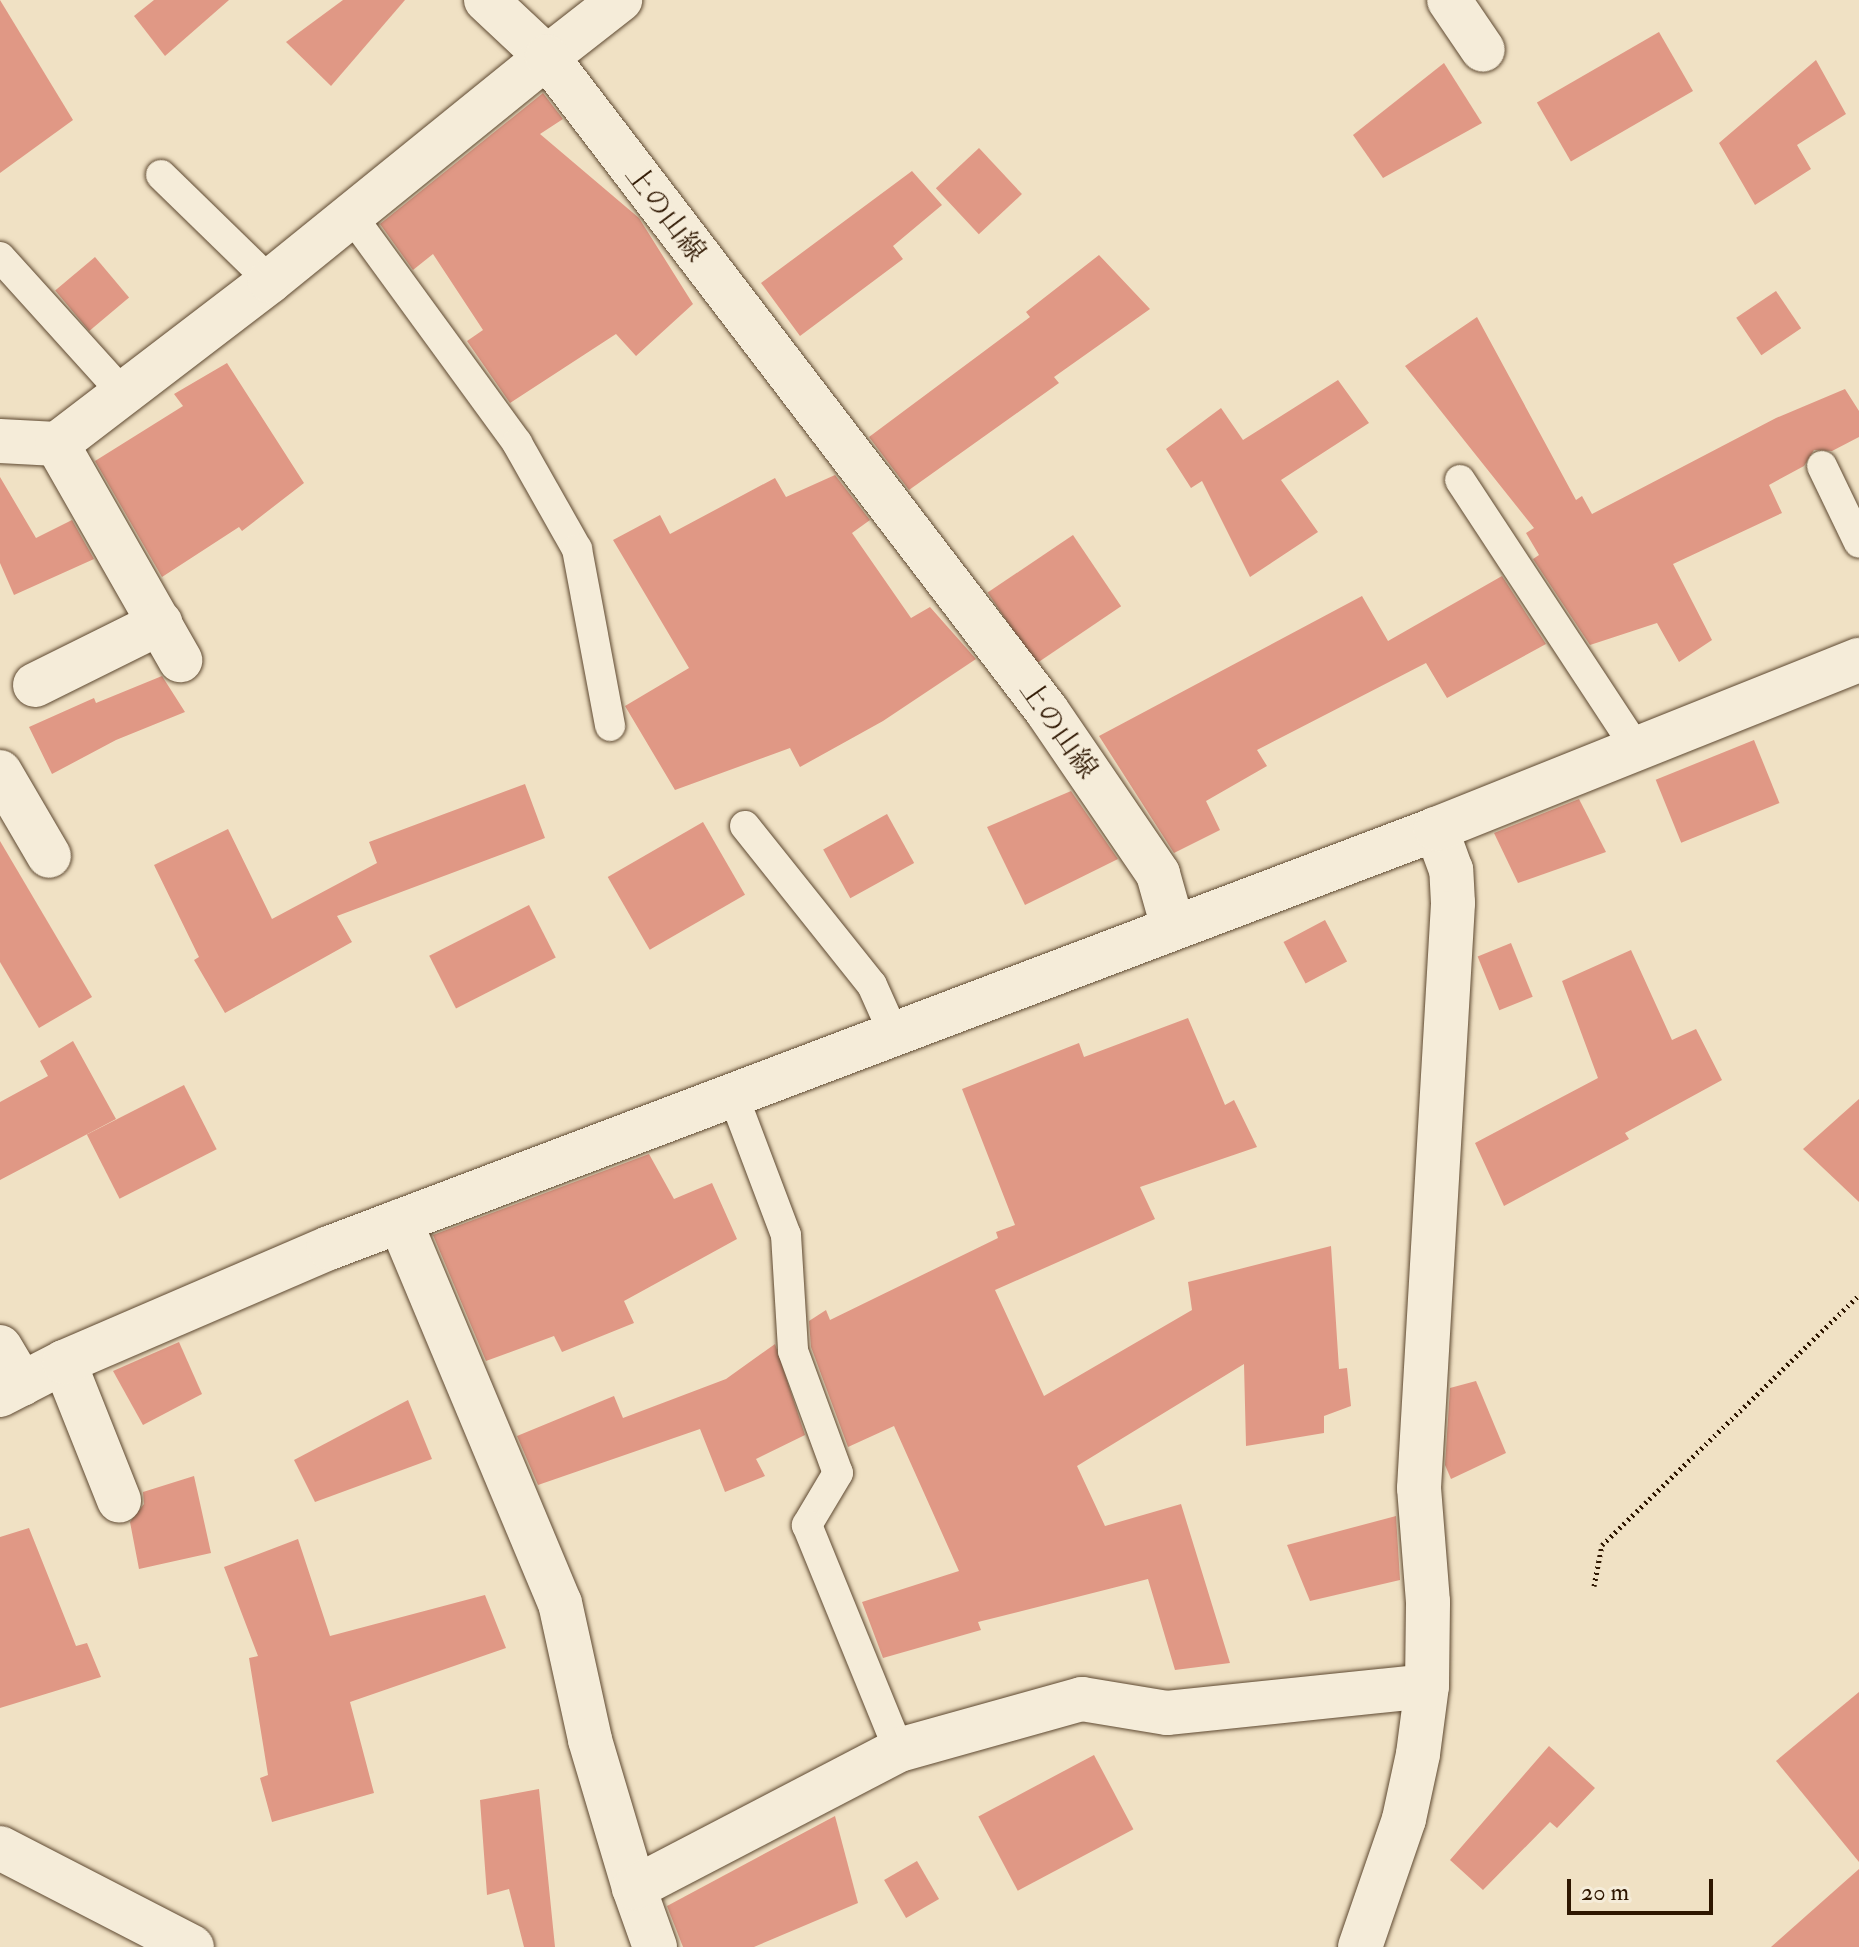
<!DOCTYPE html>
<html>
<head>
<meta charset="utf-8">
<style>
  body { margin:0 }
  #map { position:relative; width:1859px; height:1947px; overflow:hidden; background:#f0e1c4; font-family:"IM FELL Double Pica","Noto Serif JP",serif }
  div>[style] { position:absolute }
  .building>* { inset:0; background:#e09885; transform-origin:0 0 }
  .path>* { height:5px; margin-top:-2.5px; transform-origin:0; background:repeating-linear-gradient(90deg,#2e1600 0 2px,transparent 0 6px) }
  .roads { filter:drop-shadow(0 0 2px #5e4931) drop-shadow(0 0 2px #5e4931) }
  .service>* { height:30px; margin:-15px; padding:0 15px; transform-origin:15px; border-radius:15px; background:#f5ecd9 }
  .minor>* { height:44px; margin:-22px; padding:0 22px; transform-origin:22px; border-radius:22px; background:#f5ecd9 }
  .tertiary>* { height:44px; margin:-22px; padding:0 22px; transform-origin:22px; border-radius:22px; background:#f5ecd9 }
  span { translate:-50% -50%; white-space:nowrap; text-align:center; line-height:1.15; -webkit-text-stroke:6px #f5ecd9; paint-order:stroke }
  .street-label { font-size:28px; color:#2e1600 }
  .scale { position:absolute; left:1567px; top:1879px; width:146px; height:36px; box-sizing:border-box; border:4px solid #2e1600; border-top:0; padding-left:10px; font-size:24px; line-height:28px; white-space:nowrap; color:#2e1600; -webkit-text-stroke:6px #f5ecd9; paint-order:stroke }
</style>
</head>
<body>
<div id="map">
  <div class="building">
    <i style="clip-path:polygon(0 0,73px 120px,0 173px)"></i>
    <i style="clip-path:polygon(154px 0,229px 0,165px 56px,134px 16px)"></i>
    <i style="clip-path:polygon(343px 0,405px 0,331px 86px,286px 42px)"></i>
    <i style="left:1659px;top:32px;width:68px;height:141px;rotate:60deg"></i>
    <i style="clip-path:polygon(1816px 60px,1846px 114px,1797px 145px,1811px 169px,1755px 205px,1719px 143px)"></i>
    <i style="clip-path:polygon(1444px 63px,1482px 123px,1383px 178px,1353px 135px)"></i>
    <i style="clip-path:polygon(543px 93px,563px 119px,540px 134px,639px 218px,693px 304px,636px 356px,616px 334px,510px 403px,467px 341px,483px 330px,433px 254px,413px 270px,380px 224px)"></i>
    <i style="left:979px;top:148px;width:63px;height:59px;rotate:47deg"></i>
    <i style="clip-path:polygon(912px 171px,942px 205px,893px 246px,903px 259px,800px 336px,761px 283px)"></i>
    <i style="clip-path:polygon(1099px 255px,1150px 309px,1054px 377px,1059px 383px,909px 490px,869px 437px,1030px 317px,1026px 312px)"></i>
    <i style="left:95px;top:257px;width:53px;height:52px;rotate:50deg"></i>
    <i style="left:1776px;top:291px;width:45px;height:48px;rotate:56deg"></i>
    <i style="clip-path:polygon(1477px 317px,1576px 500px,1582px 496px,1592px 514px,1776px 418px,1845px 389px,1859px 411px,1859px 437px,1832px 451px,1814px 450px,1804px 466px,1769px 485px,1782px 513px,1673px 564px,1712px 640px,1679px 662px,1657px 623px,1590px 645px,1533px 559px,1539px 555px,1526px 533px,1534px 528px,1405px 366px)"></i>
    <i style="clip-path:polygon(227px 363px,304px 483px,242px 531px,239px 527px,162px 577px,95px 461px,183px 406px,174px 394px)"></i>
    <i style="clip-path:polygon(1338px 380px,1369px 423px,1281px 480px,1318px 532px,1250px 577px,1202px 481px,1191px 488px,1166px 449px,1221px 408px,1243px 440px)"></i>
    <i style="clip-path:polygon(835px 475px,870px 520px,852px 533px,911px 618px,930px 607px,976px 659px,883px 721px,800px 767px,790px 748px,675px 790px,625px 706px,689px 668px,613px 540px,660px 515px,670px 534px,775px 478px,786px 497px)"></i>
    <i style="clip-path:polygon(0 477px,36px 538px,72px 520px,94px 559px,14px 595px,0 563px)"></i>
    <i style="left:1073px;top:535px;width:86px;height:103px;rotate:56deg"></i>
    <i style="clip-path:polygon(1502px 576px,1546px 644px,1447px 698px,1426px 663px,1257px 750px,1267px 766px,1206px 801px,1220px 830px,1174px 853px,1099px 736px,1362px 596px,1388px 641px)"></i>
    <i style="clip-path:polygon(162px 676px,185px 712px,116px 740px,52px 774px,29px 727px,94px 698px,96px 703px)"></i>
    <i style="left:1754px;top:740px;width:68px;height:106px;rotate:68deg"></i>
    <i style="clip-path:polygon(525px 784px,545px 838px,337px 916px,352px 942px,225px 1013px,194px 960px,199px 957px,154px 865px,228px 829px,272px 919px,377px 863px,369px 842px)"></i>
    <i style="clip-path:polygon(1071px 791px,1118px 859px,1025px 905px,987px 827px)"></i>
    <i style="clip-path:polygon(1579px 799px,1606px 852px,1518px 883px,1494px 833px)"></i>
    <i style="left:887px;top:814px;width:56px;height:73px;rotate:61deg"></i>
    <i style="left:703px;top:822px;width:84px;height:110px;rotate:60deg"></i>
    <i style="clip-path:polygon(0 841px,92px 997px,39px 1028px,0 962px)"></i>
    <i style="left:529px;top:905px;width:59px;height:112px;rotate:63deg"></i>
    <i style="left:1325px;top:920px;width:47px;height:47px;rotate:62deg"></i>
    <i style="left:1511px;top:943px;width:58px;height:36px;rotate:68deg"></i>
    <i style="clip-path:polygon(1631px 950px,1672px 1040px,1696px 1029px,1722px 1080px,1625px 1133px,1629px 1139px,1504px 1206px,1475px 1143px,1598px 1078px,1562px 981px)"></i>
    <i style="clip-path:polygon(1188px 1018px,1225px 1105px,1234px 1100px,1257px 1147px,1140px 1187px,1155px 1219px,995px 1290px,1044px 1396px,1192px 1310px,1188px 1282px,1331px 1246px,1339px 1369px,1347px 1368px,1351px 1406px,1324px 1416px,1324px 1433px,1246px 1446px,1244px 1364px,1077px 1466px,1105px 1526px,1181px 1504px,1230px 1663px,1175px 1670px,1148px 1579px,978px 1622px,981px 1630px,883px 1658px,862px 1602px,959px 1571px,894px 1426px,848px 1447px,811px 1347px,809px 1321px,826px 1310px,830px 1320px,998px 1238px,996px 1232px,1015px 1225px,962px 1089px,1079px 1043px,1084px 1057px)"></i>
    <i style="clip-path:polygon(73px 1041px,116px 1119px,0 1180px,0 1102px,48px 1076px,40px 1061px)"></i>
    <i style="left:184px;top:1085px;width:72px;height:109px;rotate:63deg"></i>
    <i style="clip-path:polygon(1859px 1099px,1859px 1202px,1803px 1149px)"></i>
    <i style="clip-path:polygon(649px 1154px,674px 1199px,712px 1183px,737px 1239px,624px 1301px,634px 1323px,562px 1352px,554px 1336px,486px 1361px,433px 1235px)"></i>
    <i style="clip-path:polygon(179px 1342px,202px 1394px,143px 1425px,113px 1371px)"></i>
    <i style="clip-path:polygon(775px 1344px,805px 1435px,756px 1459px,765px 1476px,725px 1492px,700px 1429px,538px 1485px,517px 1436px,614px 1396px,623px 1418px,726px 1379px)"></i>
    <i style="clip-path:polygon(1476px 1381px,1506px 1453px,1451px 1479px,1445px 1465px,1450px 1388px)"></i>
    <i style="clip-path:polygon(408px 1400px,432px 1459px,315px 1502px,294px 1460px)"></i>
    <i style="clip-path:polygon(194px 1476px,211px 1553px,139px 1569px,130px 1522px,144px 1504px,143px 1492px)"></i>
    <i style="clip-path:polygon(1396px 1516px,1400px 1580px,1310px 1601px,1287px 1545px)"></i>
    <i style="clip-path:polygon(29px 1528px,76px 1646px,87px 1643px,101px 1677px,0 1708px,0 1537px)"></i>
    <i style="clip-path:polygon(298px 1539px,330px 1636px,485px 1595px,506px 1648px,350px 1702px,374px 1793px,272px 1822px,260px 1778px,268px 1775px,249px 1658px,258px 1656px,224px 1567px)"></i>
    <i style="clip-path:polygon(1859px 1692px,1859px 1862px,1776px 1761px)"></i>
    <i style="clip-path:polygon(1549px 1746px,1595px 1788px,1557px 1828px,1550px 1822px,1483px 1890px,1450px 1860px)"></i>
    <i style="left:1094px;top:1755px;width:84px;height:131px;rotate:62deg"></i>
    <i style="clip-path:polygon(539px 1789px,555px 1947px,524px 1947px,509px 1889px,487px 1895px,480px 1800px)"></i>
    <i style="clip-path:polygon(835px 1816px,858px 1903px,754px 1947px,683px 1947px,667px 1906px)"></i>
    <i style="left:917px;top:1861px;width:44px;height:38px;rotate:60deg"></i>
    <i style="clip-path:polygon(1859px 1869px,1859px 1947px,1771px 1947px)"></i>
  </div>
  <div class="path">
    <i style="left:1594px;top:1586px;width:42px;rotate:-79deg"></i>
    <i style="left:1602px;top:1545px;width:359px;rotate:-44.2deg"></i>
  </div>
  <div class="roads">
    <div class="service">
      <i style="left:161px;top:175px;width:152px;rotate:44.2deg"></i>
      <i style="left:351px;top:215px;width:282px;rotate:53.9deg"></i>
      <i style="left:517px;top:443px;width:122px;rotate:60.5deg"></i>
      <i style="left:577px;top:549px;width:180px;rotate:79.4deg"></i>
      <i style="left:0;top:257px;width:183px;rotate:47.9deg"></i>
      <i style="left:1822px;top:466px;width:85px;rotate:64.3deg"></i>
      <i style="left:1460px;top:480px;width:318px;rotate:56.7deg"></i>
      <i style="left:745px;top:826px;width:203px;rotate:51.4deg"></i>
      <i style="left:872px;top:985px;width:51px;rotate:65.9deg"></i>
      <i style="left:733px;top:1095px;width:150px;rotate:69.3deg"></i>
      <i style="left:786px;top:1235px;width:116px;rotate:86.5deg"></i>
      <i style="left:793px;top:1351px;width:130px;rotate:69.8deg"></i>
      <i style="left:838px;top:1473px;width:61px;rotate:120.8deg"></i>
      <i style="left:807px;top:1525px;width:243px;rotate:67.8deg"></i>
    </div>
    <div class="minor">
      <i style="left:486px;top:0;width:83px;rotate:43.1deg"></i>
      <i style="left:547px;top:57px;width:93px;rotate:-38deg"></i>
      <i style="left:1449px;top:0;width:60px;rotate:55.8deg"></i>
      <i style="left:0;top:441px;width:57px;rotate:3deg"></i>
      <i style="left:57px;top:444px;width:268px;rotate:-37.4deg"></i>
      <i style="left:270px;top:281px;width:356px;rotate:-39deg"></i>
      <i style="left:547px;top:57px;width:823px;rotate:52.6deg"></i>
      <i style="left:1047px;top:711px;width:197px;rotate:55.7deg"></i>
      <i style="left:1158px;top:874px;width:55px;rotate:74.2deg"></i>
      <i style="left:57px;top:444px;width:249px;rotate:60.3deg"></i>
      <i style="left:35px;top:685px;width:140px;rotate:-26.4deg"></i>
      <i style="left:0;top:772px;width:97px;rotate:59.7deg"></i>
      <i style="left:400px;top:1221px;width:414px;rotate:67.3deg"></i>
      <i style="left:560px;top:1603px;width:140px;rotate:77.6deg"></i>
      <i style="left:590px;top:1740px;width:154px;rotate:73.4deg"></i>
      <i style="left:64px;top:1362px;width:149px;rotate:68.3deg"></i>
      <i style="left:1428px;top:1602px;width:114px;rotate:-94.5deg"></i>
      <i style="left:1419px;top:1488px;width:586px;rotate:-86.67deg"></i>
      <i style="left:1453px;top:903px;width:33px;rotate:-93deg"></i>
      <i style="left:1451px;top:870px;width:44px;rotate:-110.1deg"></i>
      <i style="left:655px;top:1947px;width:63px;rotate:-109.6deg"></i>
      <i style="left:634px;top:1888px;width:299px;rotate:-27.5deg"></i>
      <i style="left:899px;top:1750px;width:190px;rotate:-15.6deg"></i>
      <i style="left:1082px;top:1699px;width:86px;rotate:9.4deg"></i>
      <i style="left:1167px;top:1713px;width:261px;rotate:-5.9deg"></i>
    </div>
    <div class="tertiary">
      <i style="left:0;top:1347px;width:43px;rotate:59.3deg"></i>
      <i style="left:0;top:1395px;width:72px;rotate:-27.3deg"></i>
      <i style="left:64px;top:1362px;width:288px;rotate:-23.3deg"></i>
      <i style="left:329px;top:1248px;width:1184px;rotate:-20.73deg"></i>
      <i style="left:1436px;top:829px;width:456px;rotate:-21.8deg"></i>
      <i style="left:0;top:1848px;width:216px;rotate:27.3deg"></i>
      <i style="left:1360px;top:1947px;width:135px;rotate:-71deg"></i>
      <i style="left:1404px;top:1819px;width:66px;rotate:-77.8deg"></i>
      <i style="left:1418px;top:1754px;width:69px;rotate:-82.5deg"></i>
      <i style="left:1427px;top:1686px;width:84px;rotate:-89.3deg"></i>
    </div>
  </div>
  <div class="street-label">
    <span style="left:665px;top:214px;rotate:53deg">上の山線</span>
    <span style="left:1058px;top:730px;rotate:55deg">上の山線</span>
  </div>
  <div class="scale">20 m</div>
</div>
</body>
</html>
